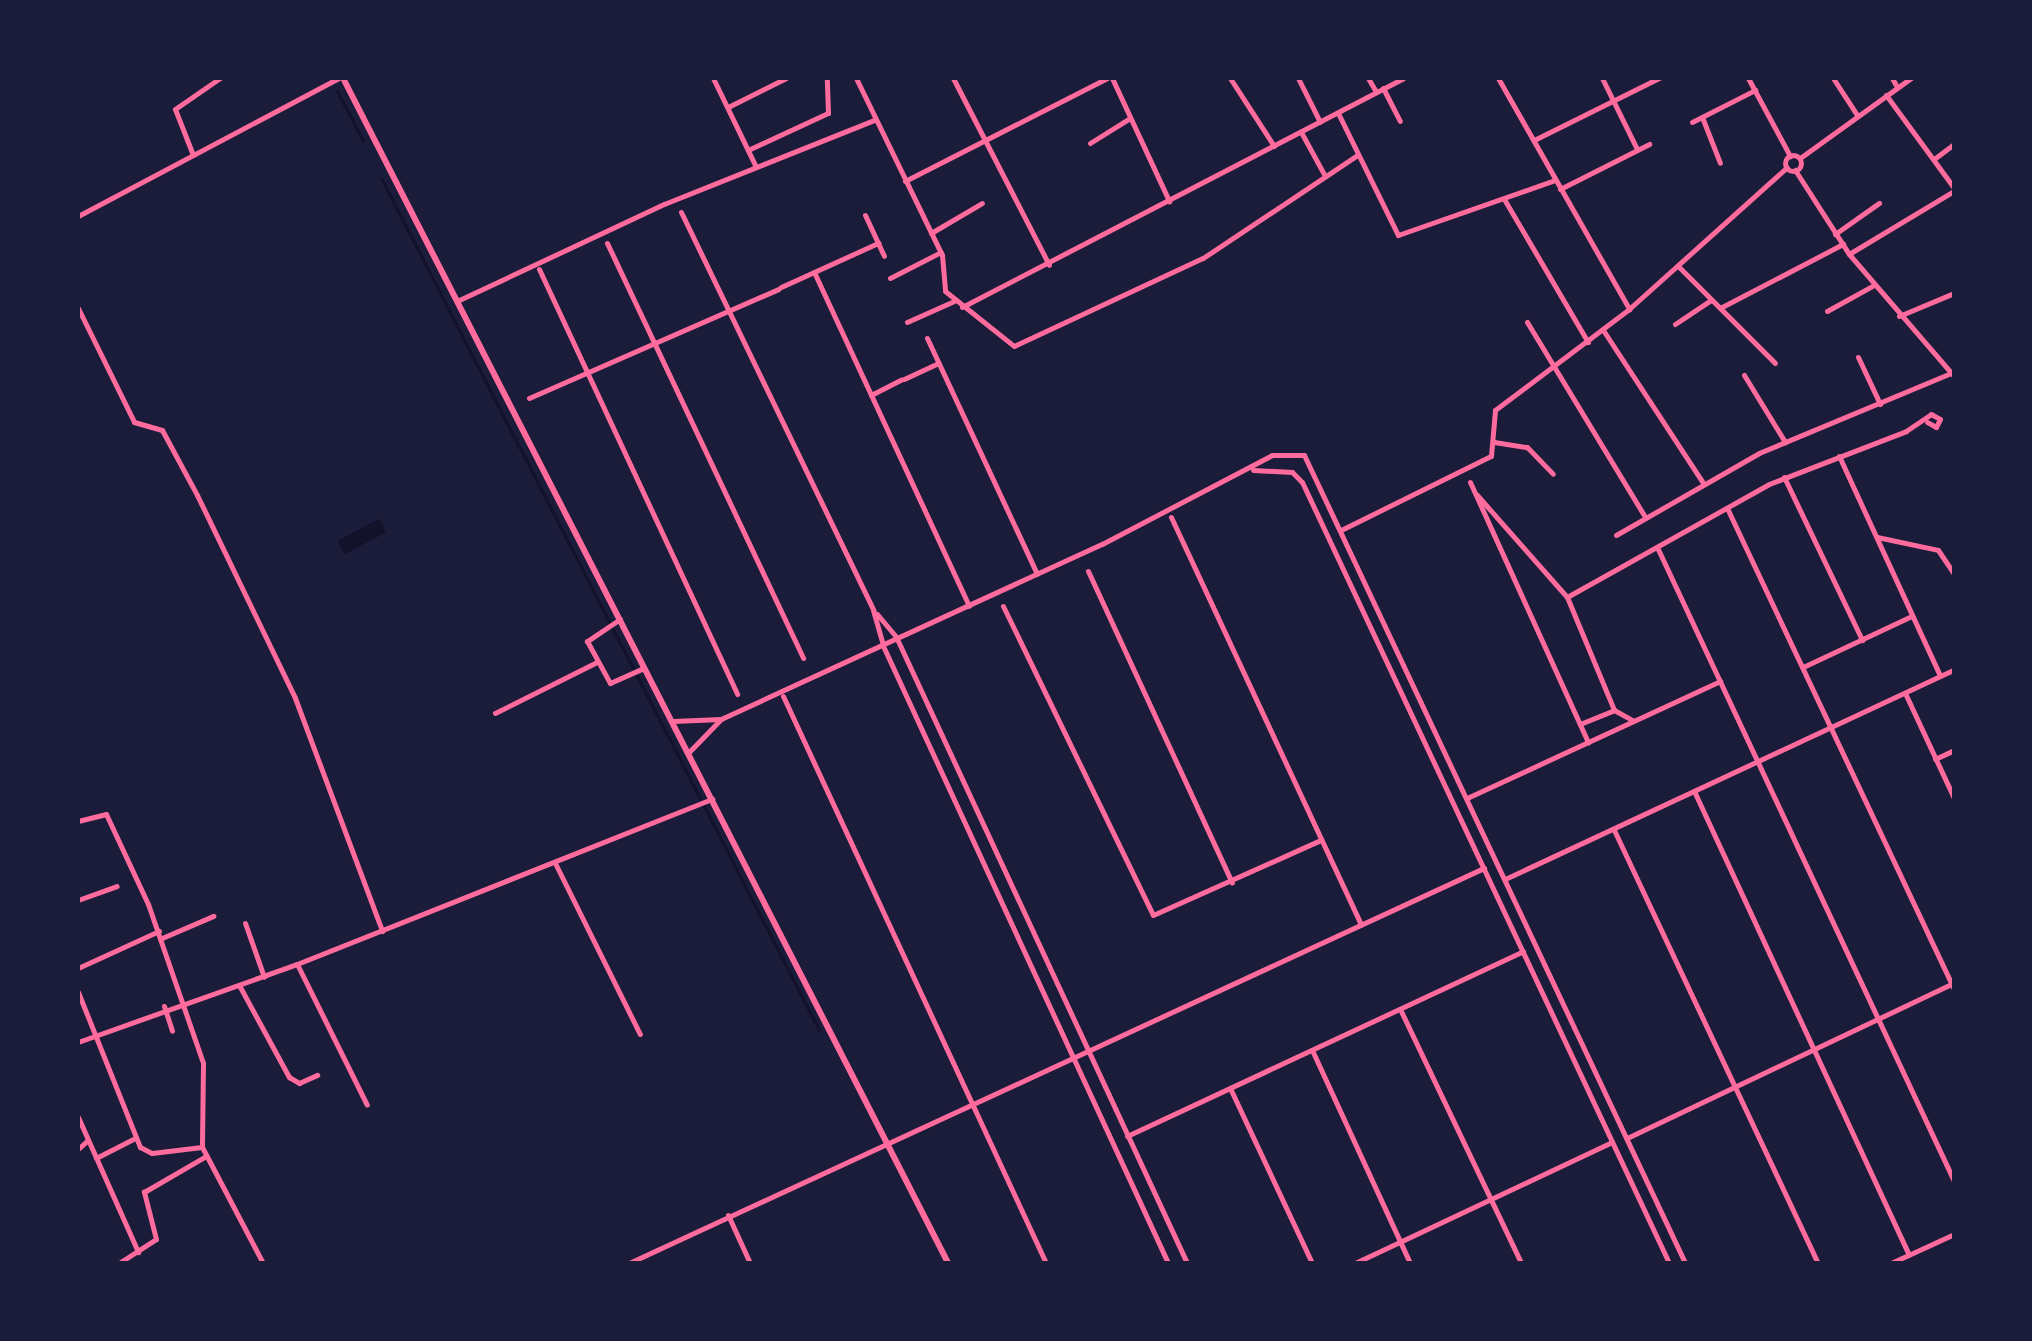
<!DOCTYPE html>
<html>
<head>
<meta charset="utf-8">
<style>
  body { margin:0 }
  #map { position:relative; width:2032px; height:1341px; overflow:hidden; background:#1b1b3a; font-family:"Nunito Sans",sans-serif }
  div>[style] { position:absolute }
  .water>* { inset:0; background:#12122b; transform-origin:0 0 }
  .stream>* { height:3px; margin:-1.5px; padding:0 1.5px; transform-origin:1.5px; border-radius:1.5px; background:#12122b }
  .minor>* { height:5px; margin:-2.5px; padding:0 2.5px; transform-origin:2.5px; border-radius:2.5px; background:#ff6b9d }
  .minor>.ring { margin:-2.5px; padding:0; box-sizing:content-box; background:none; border:5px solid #ff6b9d; border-radius:50% }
  .tertiary>* { height:6px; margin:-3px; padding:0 3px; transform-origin:3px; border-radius:3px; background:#ff6b9d }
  span { translate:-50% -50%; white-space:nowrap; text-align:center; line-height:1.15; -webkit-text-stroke:7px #1b1b3a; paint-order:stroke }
  .frame { position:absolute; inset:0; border:80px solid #1b1b3a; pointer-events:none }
</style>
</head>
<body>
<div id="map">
  <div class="water">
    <i style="left:379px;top:519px;width:15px;height:47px;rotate:62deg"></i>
  </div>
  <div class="stream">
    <i style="left:337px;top:91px;width:56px;rotate:62.5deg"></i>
    <i style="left:381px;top:178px;width:958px;rotate:62.79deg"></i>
  </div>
  <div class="minor">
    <i style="left:713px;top:78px;width:97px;rotate:64.2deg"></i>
    <i style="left:856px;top:78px;width:197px;rotate:64.1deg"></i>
    <i style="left:942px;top:255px;width:36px;rotate:85deg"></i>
    <i style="left:945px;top:291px;width:88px;rotate:38.6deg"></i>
    <i style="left:1014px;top:346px;width:208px;rotate:-25deg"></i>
    <i style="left:1203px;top:258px;width:184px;rotate:-33.7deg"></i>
    <i style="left:953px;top:78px;width:210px;rotate:62.8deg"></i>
    <i style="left:1112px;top:78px;width:136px;rotate:65.1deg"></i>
    <i style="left:1230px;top:78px;width:81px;rotate:57.1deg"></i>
    <i style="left:1298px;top:78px;width:49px;rotate:63.4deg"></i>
    <i style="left:1368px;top:78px;width:16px;rotate:60deg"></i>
    <i style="left:1498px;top:78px;width:266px;rotate:60.4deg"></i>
    <i style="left:1602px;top:78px;width:79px;rotate:63.8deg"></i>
    <i style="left:1748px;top:78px;width:89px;rotate:61.7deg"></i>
    <i style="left:1833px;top:78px;width:44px;rotate:57deg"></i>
    <i style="left:1892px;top:78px;width:10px;rotate:61deg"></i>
    <i style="left:1383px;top:88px;width:37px;rotate:63deg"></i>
    <i style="left:1886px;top:95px;width:115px;rotate:53.8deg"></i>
    <i style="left:728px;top:107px;width:65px;rotate:-26.6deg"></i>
    <i style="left:1338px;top:113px;width:136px;rotate:63.8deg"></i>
    <i style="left:1398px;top:235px;width:166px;rotate:-19.3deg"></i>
    <i style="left:1702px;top:117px;width:49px;rotate:68.6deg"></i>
    <i style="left:1692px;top:122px;width:71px;rotate:-26.9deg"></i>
    <i style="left:1301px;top:132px;width:50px;rotate:61.4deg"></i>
    <i style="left:1534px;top:140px;width:140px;rotate:-26.4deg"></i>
    <i style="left:1090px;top:143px;width:47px;rotate:-32deg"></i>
    <i style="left:748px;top:150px;width:88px;rotate:-24.8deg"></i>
    <i style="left:828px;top:113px;width:35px;rotate:-92deg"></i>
    <i style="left:193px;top:155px;width:49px;rotate:-111.4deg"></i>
    <i style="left:175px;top:109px;width:55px;rotate:-34.6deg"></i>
    <i class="ring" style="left:1785px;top:155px;width:11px;height:11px"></i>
    <i style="left:1800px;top:158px;width:137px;rotate:-35.8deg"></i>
    <i style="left:1934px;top:159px;width:25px;rotate:-37deg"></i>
    <i style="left:1795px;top:170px;width:100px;rotate:57.3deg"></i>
    <i style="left:1849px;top:254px;width:161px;rotate:49.3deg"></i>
    <i style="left:905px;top:181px;width:227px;rotate:-27deg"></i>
    <i style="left:1560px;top:189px;width:100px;rotate:-26.8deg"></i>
    <i style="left:1504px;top:199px;width:166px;rotate:59.6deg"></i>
    <i style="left:681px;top:212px;width:442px;rotate:64.2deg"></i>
    <i style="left:873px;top:610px;width:36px;rotate:74deg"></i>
    <i style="left:865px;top:215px;width:45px;rotate:65.1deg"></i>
    <i style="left:78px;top:216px;width:295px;rotate:-27.9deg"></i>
    <i style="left:931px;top:233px;width:59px;rotate:-30.5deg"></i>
    <i style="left:1835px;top:234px;width:54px;rotate:-35.2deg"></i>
    <i style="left:607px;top:243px;width:459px;rotate:64.7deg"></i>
    <i style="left:1849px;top:254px;width:122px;rotate:-31deg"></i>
    <i style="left:1678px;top:266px;width:137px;rotate:45deg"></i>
    <i style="left:539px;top:269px;width:469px;rotate:65deg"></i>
    <i style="left:814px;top:272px;width:368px;rotate:65.1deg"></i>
    <i style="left:890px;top:278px;width:57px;rotate:-27deg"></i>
    <i style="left:781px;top:287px;width:107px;rotate:-24.4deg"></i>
    <i style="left:457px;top:301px;width:229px;rotate:-25.1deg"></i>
    <i style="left:664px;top:204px;width:226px;rotate:-21.8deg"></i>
    <i style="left:962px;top:307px;width:497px;rotate:-27.4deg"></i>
    <i style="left:78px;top:308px;width:127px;rotate:63.8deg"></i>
    <i style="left:134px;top:422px;width:29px;rotate:16deg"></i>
    <i style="left:162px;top:430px;width:74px;rotate:61.7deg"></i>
    <i style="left:197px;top:495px;width:225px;rotate:64.2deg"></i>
    <i style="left:295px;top:698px;width:249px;rotate:69.5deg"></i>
    <i style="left:1720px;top:308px;width:139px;rotate:-27.5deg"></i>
    <i style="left:1827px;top:311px;width:54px;rotate:-29deg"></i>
    <i style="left:1899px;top:316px;width:60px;rotate:-22.7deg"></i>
    <i style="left:907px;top:322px;width:51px;rotate:-24.1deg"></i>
    <i style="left:1527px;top:322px;width:228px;rotate:58.8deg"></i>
    <i style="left:1675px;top:324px;width:43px;rotate:-33.7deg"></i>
    <i style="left:1603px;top:330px;width:183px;rotate:56.8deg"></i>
    <i style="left:927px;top:338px;width:260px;rotate:65deg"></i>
    <i style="left:1858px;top:357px;width:52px;rotate:64.9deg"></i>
    <i style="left:1744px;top:375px;width:79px;rotate:58.5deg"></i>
    <i style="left:904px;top:379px;width:38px;rotate:-25deg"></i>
    <i style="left:871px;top:395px;width:34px;rotate:-27deg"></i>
    <i style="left:529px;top:398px;width:272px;rotate:-23.6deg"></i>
    <i style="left:1494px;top:442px;width:33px;rotate:9deg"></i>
    <i style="left:1527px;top:447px;width:37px;rotate:46deg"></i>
    <i style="left:1839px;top:456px;width:242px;rotate:65.3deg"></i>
    <i style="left:1253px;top:470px;width:39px;rotate:3deg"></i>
    <i style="left:1292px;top:472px;width:14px;rotate:45deg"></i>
    <i style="left:1302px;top:482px;width:863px;rotate:64.83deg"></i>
    <i style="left:1784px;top:477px;width:181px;rotate:64.4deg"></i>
    <i style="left:1470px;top:482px;width:286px;rotate:65.6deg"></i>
    <i style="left:1477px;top:495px;width:136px;rotate:48.6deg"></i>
    <i style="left:1567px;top:597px;width:231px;rotate:-29.2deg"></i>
    <i style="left:1769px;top:484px;width:147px;rotate:-21.1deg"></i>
    <i style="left:1906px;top:431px;width:30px;rotate:-34deg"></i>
    <i style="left:1931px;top:414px;width:10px;rotate:29deg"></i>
    <i style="left:1940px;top:419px;width:9px;rotate:117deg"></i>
    <i style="left:1936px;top:427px;width:10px;rotate:-151deg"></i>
    <i style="left:1727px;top:508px;width:532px;rotate:64.74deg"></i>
    <i style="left:1171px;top:517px;width:450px;rotate:65deg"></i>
    <i style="left:1341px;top:530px;width:167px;rotate:-26.3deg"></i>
    <i style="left:1491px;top:456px;width:46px;rotate:-85deg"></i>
    <i style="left:1495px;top:410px;width:168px;rotate:-37deg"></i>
    <i style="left:1629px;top:309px;width:212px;rotate:-41.9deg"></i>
    <i style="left:1616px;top:535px;width:165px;rotate:-29.8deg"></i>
    <i style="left:1759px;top:453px;width:208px;rotate:-22.6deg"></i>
    <i style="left:1877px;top:537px;width:62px;rotate:12deg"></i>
    <i style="left:1938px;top:550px;width:29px;rotate:56deg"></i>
    <i style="left:1657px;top:547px;width:700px;rotate:64.9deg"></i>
    <i style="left:1088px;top:571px;width:343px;rotate:65.2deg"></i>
    <i style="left:1567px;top:597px;width:122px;rotate:67.4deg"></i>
    <i style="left:1003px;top:606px;width:343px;rotate:64.1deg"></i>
    <i style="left:1153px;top:915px;width:184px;rotate:-24.1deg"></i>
    <i style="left:877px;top:614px;width:31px;rotate:50deg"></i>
    <i style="left:620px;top:619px;width:40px;rotate:146deg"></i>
    <i style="left:587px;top:641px;width:48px;rotate:61.3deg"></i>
    <i style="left:610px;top:683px;width:36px;rotate:-24deg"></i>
    <i style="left:898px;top:641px;width:686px;rotate:65.08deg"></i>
    <i style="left:884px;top:648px;width:677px;rotate:65.21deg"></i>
    <i style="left:1803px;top:667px;width:120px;rotate:-25.1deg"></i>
    <i style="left:1905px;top:693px;width:116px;rotate:65deg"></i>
    <i style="left:783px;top:696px;width:625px;rotate:65.12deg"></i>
    <i style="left:495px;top:713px;width:114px;rotate:-26.6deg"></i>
    <i style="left:673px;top:721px;width:48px;rotate:-2.4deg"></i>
    <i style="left:721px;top:719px;width:419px;rotate:-24.7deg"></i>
    <i style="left:1102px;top:544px;width:192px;rotate:-27.6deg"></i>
    <i style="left:1272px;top:455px;width:32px"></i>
    <i style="left:1304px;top:455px;width:893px;rotate:64.75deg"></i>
    <i style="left:1580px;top:724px;width:37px;rotate:-22deg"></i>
    <i style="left:1614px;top:710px;width:21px;rotate:29deg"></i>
    <i style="left:689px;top:752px;width:46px;rotate:-45.9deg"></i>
    <i style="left:1935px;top:759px;width:21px;rotate:-25deg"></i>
    <i style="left:1694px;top:791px;width:511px;rotate:65.14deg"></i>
    <i style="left:1467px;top:798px;width:279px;rotate:-24.8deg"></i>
    <i style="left:78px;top:821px;width:29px;rotate:-14deg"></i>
    <i style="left:106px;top:814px;width:99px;rotate:65deg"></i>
    <i style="left:148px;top:904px;width:168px;rotate:70.9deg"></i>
    <i style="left:203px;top:1063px;width:84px;rotate:90.7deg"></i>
    <i style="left:202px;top:1147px;width:131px;rotate:62.3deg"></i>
    <i style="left:1614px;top:830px;width:479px;rotate:64.8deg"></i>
    <i style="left:555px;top:863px;width:191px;rotate:63.6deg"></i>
    <i style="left:1505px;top:879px;width:495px;rotate:-25deg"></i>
    <i style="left:78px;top:900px;width:41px;rotate:-19.7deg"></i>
    <i style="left:245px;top:923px;width:57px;rotate:70.6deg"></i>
    <i style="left:162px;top:938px;width:56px;rotate:-23.3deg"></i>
    <i style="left:297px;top:964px;width:157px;rotate:63.6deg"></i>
    <i style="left:78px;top:968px;width:89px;rotate:-24.6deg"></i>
    <i style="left:239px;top:985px;width:105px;rotate:61.5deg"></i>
    <i style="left:289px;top:1077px;width:12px;rotate:31deg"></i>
    <i style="left:299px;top:1083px;width:20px;rotate:-24deg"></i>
    <i style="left:78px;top:992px;width:167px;rotate:68.2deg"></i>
    <i style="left:140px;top:1147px;width:13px;rotate:27deg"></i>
    <i style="left:152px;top:1153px;width:50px;rotate:-6.8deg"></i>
    <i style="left:164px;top:1006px;width:26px;rotate:72deg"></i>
    <i style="left:1400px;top:1009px;width:281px;rotate:64.5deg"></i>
    <i style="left:78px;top:1042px;width:232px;rotate:-19.6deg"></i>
    <i style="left:297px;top:964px;width:447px;rotate:-21.7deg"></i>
    <i style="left:1312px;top:1050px;width:234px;rotate:65.3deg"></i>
    <i style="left:1230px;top:1088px;width:193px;rotate:64.9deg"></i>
    <i style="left:78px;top:1117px;width:148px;rotate:66deg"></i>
    <i style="left:1127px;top:1136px;width:437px;rotate:-25deg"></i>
    <i style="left:1627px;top:1138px;width:359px;rotate:-25.4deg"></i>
    <i style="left:78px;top:1149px;width:12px;rotate:-42deg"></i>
    <i style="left:96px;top:1158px;width:44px;rotate:-27.1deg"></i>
    <i style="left:728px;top:1215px;width:53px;rotate:65.4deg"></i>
    <i style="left:119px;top:1263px;width:44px;rotate:-33deg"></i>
    <i style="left:156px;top:1239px;width:49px;rotate:-104.3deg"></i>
    <i style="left:144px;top:1192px;width:72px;rotate:-30.1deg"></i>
    <i style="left:629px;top:1263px;width:942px;rotate:-24.8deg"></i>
    <i style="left:1355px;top:1263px;width:284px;rotate:-25.2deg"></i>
    <i style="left:1891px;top:1263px;width:69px;rotate:-24.7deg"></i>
  </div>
  <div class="tertiary">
    <i style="left:343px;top:78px;width:1331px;rotate:62.95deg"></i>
  </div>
  <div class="frame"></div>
</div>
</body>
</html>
